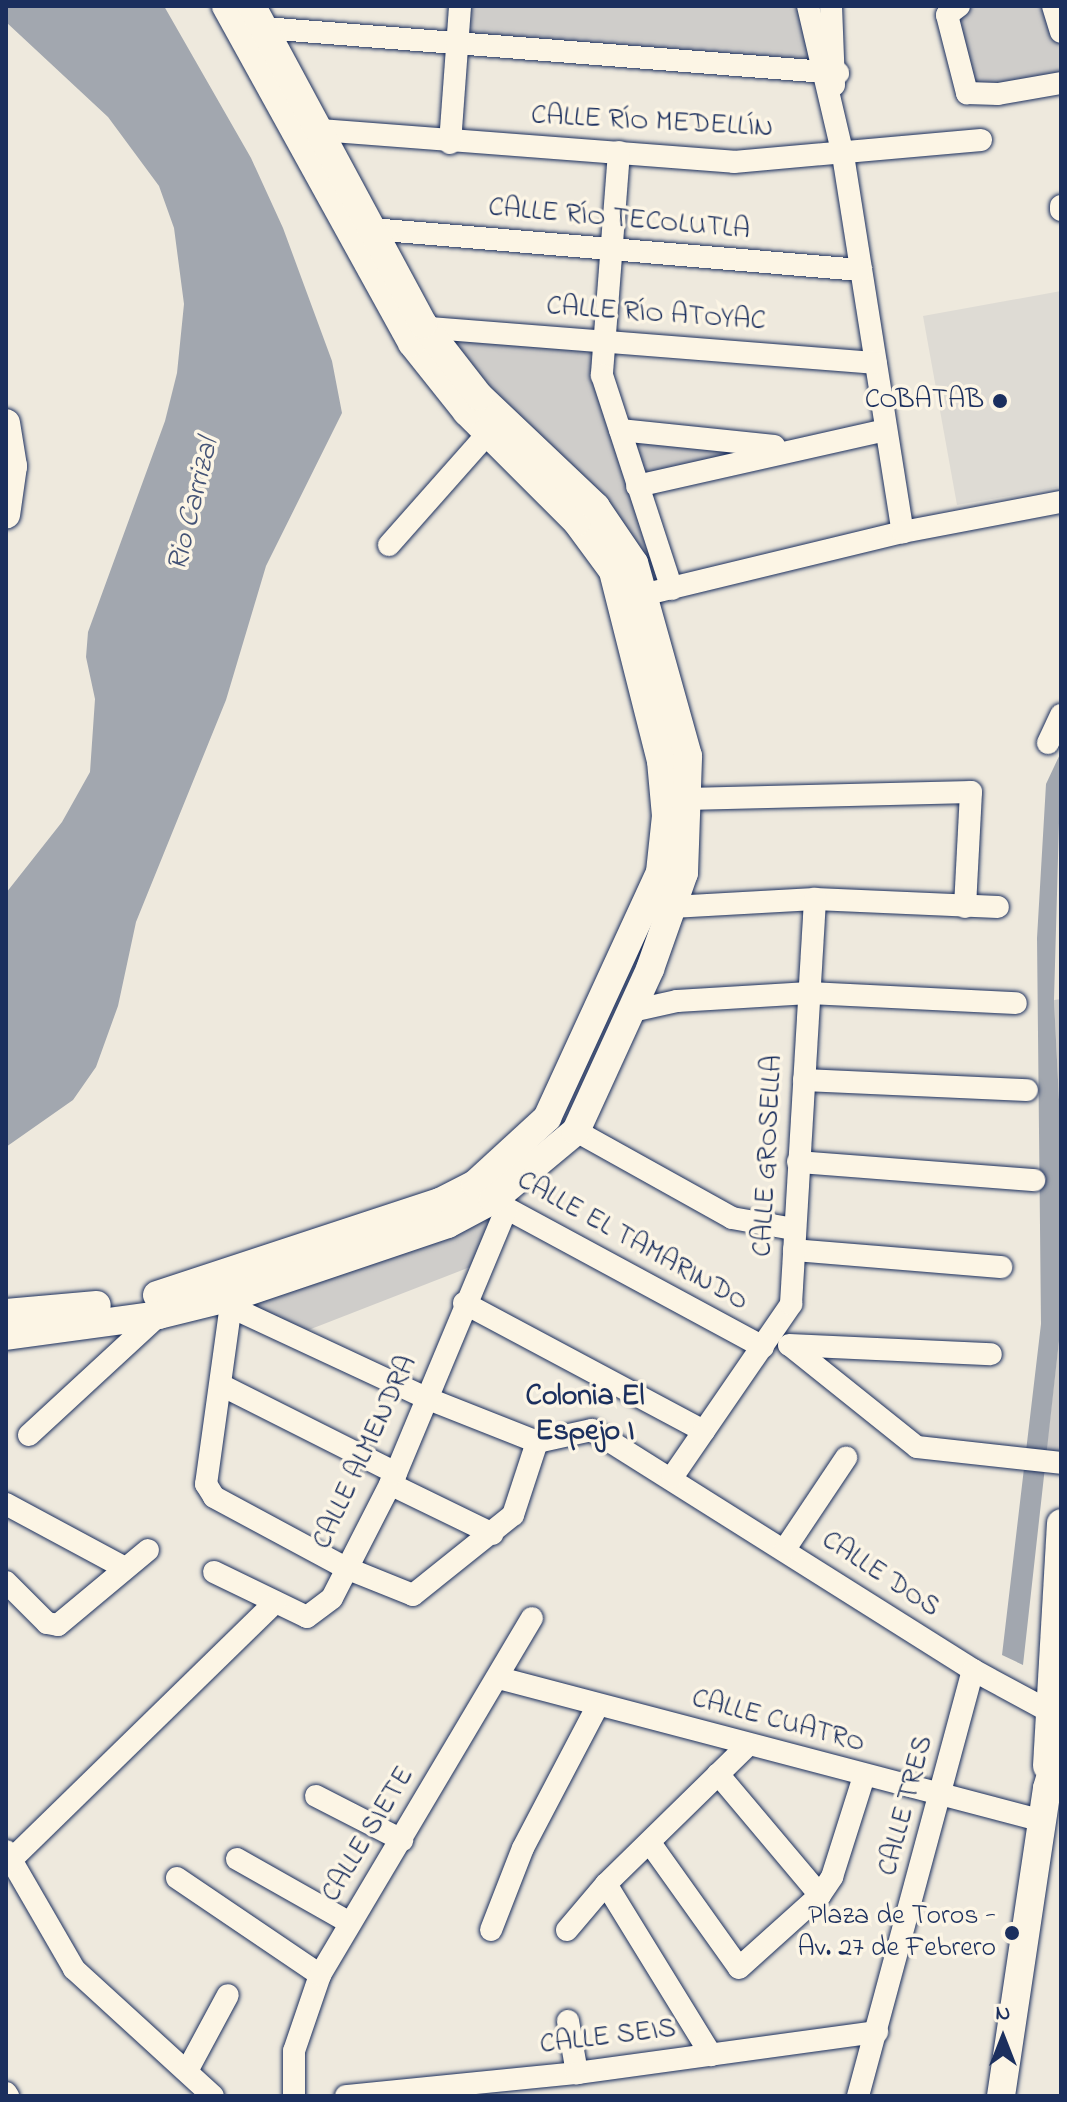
<!DOCTYPE html>
<html>
<head>
<meta charset="utf-8">
<style>
  body { margin:0 }
  #map { position:relative; width:1067px; height:2102px; overflow:hidden; background:#eee9dd; font-family:"Indie Flower",sans-serif }
  div>[style] { position:absolute }
  .built>* { inset:0; background:#dedbd4 }
  .green>* { inset:0; background:#cfcdca }
  .water>* { inset:0; background:#a2a7af }
  .roads { filter:drop-shadow(0 0 2px #1b2f5e) drop-shadow(0 0 2px #1b2f5e) }
  .minor>* { height:22px; margin:-11px; padding:0 11px; transform-origin:11px; border-radius:11px; background:#fcf5e5 }
  .major>* { height:28px; margin:-14px; padding:0 14px; transform-origin:14px; border-radius:14px; background:#fcf5e5 }
  .dots>* { width:22px; height:22px; translate:-50% -50%; box-sizing:border-box; border:4px solid #fcf5e5; border-radius:50% }
  span { translate:-50% -50%; white-space:nowrap; text-align:center; line-height:1.15; -webkit-text-stroke:7px #fcf5e5; paint-order:stroke }
  .street-label { font-size:28px; color:#1b2f5e }
  .poi-label { font-size:28px; color:#1b2f5e }
  .right { translate:-100% -50%; text-align:right }
  .water-label { font-size:30px; color:#445376; font-style:italic }
  .neighbourhood-label { font-size:30px; color:#1b2f5e; font-weight:700 }
  .frame { position:absolute; inset:0; border:8px solid #1b2f5e; pointer-events:none }
  .north { position:absolute; left:963px; top:1998px; width:80px; height:80px; -webkit-text-stroke:6px #fcf5e5; paint-order:stroke; rotate:0deg; font-size:22px; font-weight:700; line-height:32px; text-align:center; color:#1b2f5e }
  .north::after { content:''; display:block; margin:auto; width:28px; height:36px; background:#1b2f5e; clip-path:polygon(50% 0,100% 100%,50% 72%,0 100%) }
</style>
</head>
<body>
<div id="map">
  <div class="built">
    <i style="clip-path:polygon(1061px 291px,1061px 487px,957px 505px,923px 316px)"></i>
  </div>
  <div class="green">
    <i style="clip-path:polygon(460px 6px,808px 6px,820px 75px,456px 45px)"></i>
    <i style="clip-path:polygon(959px 6px,1052px 6px,1061px 32px,1061px 83px,980px 96px,947px 15px)"></i>
    <i style="clip-path:polygon(431px 328px,605px 341px,620px 430px,798px 449px,638px 486px,672px 589px,645px 596px)"></i>
    <i style="clip-path:polygon(1061px 999px,1061px 1140px,1054px 1000px)"></i>
    <i style="clip-path:polygon(507px 1208px,483px 1262px,293px 1336px,232px 1297px)"></i>
    <i style="clip-path:polygon(1061px 1323px,1061px 1463px,1045px 1462px)"></i>
  </div>
  <div class="water">
    <i style="clip-path:polygon(6px 6px,164px 6px,251px 158px,283px 228px,332px 361px,342px 413px,266px 566px,226px 700px,136px 922px,118px 1006px,96px 1067px,73px 1100px,6px 1147px,6px 893px,62px 822px,90px 772px,95px 699px,86px 657px,88px 632px,165px 421px,177px 373px,184px 304px,174px 228px,159px 186px,108px 117px,6px 22px)"></i>
    <i style="clip-path:polygon(1061px 752px,1054px 1000px,1061px 1140px,1061px 1323px,1023px 1665px,1002px 1655px,1041px 1324px,1037px 938px,1046px 784px)"></i>
  </div>
  <div class="roads">
    <div class="minor">
      <i style="left:808px;top:6px;width:153px;rotate:76.8deg"></i>
      <i style="left:843px;top:155px;width:382px;rotate:81deg"></i>
      <i style="left:831px;top:6px;width:79px;rotate:87.8deg"></i>
      <i style="left:959px;top:6px;width:15px;rotate:143deg"></i>
      <i style="left:947px;top:15px;width:81px;rotate:75.6deg"></i>
      <i style="left:967px;top:93px;width:31px;rotate:2deg"></i>
      <i style="left:998px;top:94px;width:64px;rotate:-9.9deg"></i>
      <i style="left:1053px;top:6px;width:27px;rotate:73deg"></i>
      <i style="left:264px;top:28px;width:576px;rotate:4.48deg"></i>
      <i style="left:320px;top:130px;width:415px;rotate:4.4deg"></i>
      <i style="left:734px;top:162px;width:248px;rotate:-5.1deg"></i>
      <i style="left:450px;top:143px;width:137px;rotate:-85.8deg"></i>
      <i style="left:619px;top:152px;width:224px;rotate:94.4deg"></i>
      <i style="left:602px;top:375px;width:225px;rotate:71.9deg"></i>
      <i style="left:1061px;top:206px;width:4px;rotate:90deg"></i>
      <i style="left:372px;top:229px;width:491px;rotate:4.8deg"></i>
      <i style="left:431px;top:328px;width:446px;rotate:4.5deg"></i>
      <i style="left:620px;top:430px;width:155px;rotate:5.9deg"></i>
      <i style="left:637px;top:486px;width:255px;rotate:-12.7deg"></i>
      <i style="left:389px;top:545px;width:149px;rotate:-48.5deg"></i>
      <i style="left:630px;top:598px;width:281px;rotate:-13.6deg"></i>
      <i style="left:903px;top:532px;width:161px;rotate:-10.8deg"></i>
      <i style="left:1048px;top:743px;width:31px;rotate:-65deg"></i>
      <i style="left:687px;top:799px;width:284px;rotate:-1.4deg"></i>
      <i style="left:971px;top:792px;width:115px;rotate:93deg"></i>
      <i style="left:672px;top:907px;width:143px;rotate:-3.2deg"></i>
      <i style="left:815px;top:899px;width:183px;rotate:2.5deg"></i>
      <i style="left:632px;top:1011px;width:46px;rotate:-12.5deg"></i>
      <i style="left:677px;top:1001px;width:132px;rotate:-3.5deg"></i>
      <i style="left:809px;top:993px;width:207px;rotate:2.8deg"></i>
      <i style="left:804px;top:1080px;width:223px;rotate:2.6deg"></i>
      <i style="left:576px;top:1131px;width:179px;rotate:29.1deg"></i>
      <i style="left:732px;top:1218px;width:63px;rotate:10.1deg"></i>
      <i style="left:798px;top:1162px;width:237px;rotate:4.4deg"></i>
      <i style="left:493px;top:1201px;width:307px;rotate:28.4deg"></i>
      <i style="left:794px;top:1250px;width:208px;rotate:4.7deg"></i>
      <i style="left:232px;top:1297px;width:189px;rotate:97.9deg"></i>
      <i style="left:206px;top:1484px;width:15px;rotate:58deg"></i>
      <i style="left:214px;top:1497px;width:150px;rotate:28.3deg"></i>
      <i style="left:346px;top:1568px;width:72px;rotate:21.9deg"></i>
      <i style="left:413px;top:1595px;width:128px;rotate:-38.7deg"></i>
      <i style="left:513px;top:1515px;width:77px;rotate:-71.8deg"></i>
      <i style="left:464px;top:1303px;width:272px;rotate:28.1deg"></i>
      <i style="left:231px;top:1307px;width:215px;rotate:25deg"></i>
      <i style="left:426px;top:1398px;width:119px;rotate:21.6deg"></i>
      <i style="left:537px;top:1442px;width:56px;rotate:-12.3deg"></i>
      <i style="left:592px;top:1430px;width:450px;rotate:32.2deg"></i>
      <i style="left:973px;top:1670px;width:84px;rotate:28.4deg"></i>
      <i style="left:1047px;top:1710px;width:14px;rotate:8deg"></i>
      <i style="left:789px;top:1345px;width:202px;rotate:2.6deg"></i>
      <i style="left:792px;top:1347px;width:160px;rotate:38.7deg"></i>
      <i style="left:917px;top:1447px;width:145px;rotate:6.3deg"></i>
      <i style="left:221px;top:1385px;width:196px;rotate:26.7deg"></i>
      <i style="left:29px;top:1435px;width:177px;rotate:-42.7deg"></i>
      <i style="left:673px;top:1476px;width:209px;rotate:-55.5deg"></i>
      <i style="left:791px;top:1304px;width:406px;rotate:-86.6deg"></i>
      <i style="left:390px;top:1484px;width:114px;rotate:25.9deg"></i>
      <i style="left:6px;top:1504px;width:133px;rotate:28.3deg"></i>
      <i style="left:785px;top:1549px;width:110px;rotate:-56.2deg"></i>
      <i style="left:214px;top:1572px;width:103px;rotate:25.8deg"></i>
      <i style="left:307px;top:1617px;width:31px;rotate:-37deg"></i>
      <i style="left:332px;top:1598px;width:140px;rotate:-62.9deg"></i>
      <i style="left:396px;top:1473px;width:287px;rotate:-67.3deg"></i>
      <i style="left:6px;top:1582px;width:58px;rotate:45deg"></i>
      <i style="left:47px;top:1623px;width:11px;rotate:10deg"></i>
      <i style="left:58px;top:1625px;width:117px;rotate:-39.8deg"></i>
      <i style="left:499px;top:1678px;width:562px;rotate:14.73deg"></i>
      <i style="left:718px;top:1774px;width:158px;rotate:49.9deg"></i>
      <i style="left:316px;top:1796px;width:97px;rotate:27.1deg"></i>
      <i style="left:650px;top:1843px;width:153px;rotate:54.5deg"></i>
      <i style="left:739px;top:1968px;width:109px;rotate:-42deg"></i>
      <i style="left:820px;top:1895px;width:22px;rotate:-56deg"></i>
      <i style="left:832px;top:1877px;width:106px;rotate:-72.4deg"></i>
      <i style="left:6px;top:1851px;width:136px;rotate:60deg"></i>
      <i style="left:74px;top:1969px;width:188px;rotate:42.4deg"></i>
      <i style="left:237px;top:1859px;width:130px;rotate:29.5deg"></i>
      <i style="left:11px;top:1860px;width:369px;rotate:-44.3deg"></i>
      <i style="left:177px;top:1878px;width:173px;rotate:34.1deg"></i>
      <i style="left:606px;top:1884px;width:201px;rotate:58.4deg"></i>
      <i style="left:491px;top:1930px;width:88px;rotate:-68.7deg"></i>
      <i style="left:523px;top:1848px;width:161px;rotate:-62.3deg"></i>
      <i style="left:567px;top:1930px;width:60px;rotate:-49.7deg"></i>
      <i style="left:606px;top:1884px;width:199px;rotate:-44.4deg"></i>
      <i style="left:568px;top:2021px;width:53px;rotate:80.2deg"></i>
      <i style="left:187px;top:2071px;width:86px;rotate:-61.7deg"></i>
      <i style="left:6px;top:2093px;width:4px;rotate:56deg"></i>
      <i style="left:294px;top:2096px;width:45px;rotate:-90deg"></i>
      <i style="left:294px;top:2051px;width:80px;rotate:-71.1deg"></i>
      <i style="left:320px;top:1975px;width:415px;rotate:-59.3deg"></i>
      <i style="left:346px;top:2096px;width:232px;rotate:-5.7deg"></i>
      <i style="left:577px;top:2073px;width:303px;rotate:-7.8deg"></i>
      <i style="left:858px;top:2096px;width:441px;rotate:-74.9deg"></i>
    </div>
    <div class="major">
      <i style="left:6px;top:423px;width:44px;rotate:80.8deg"></i>
      <i style="left:13px;top:466px;width:49px;rotate:98.1deg"></i>
      <i style="left:157px;top:1295px;width:298px;rotate:-18.2deg"></i>
      <i style="left:440px;top:1202px;width:39px;rotate:-27deg"></i>
      <i style="left:475px;top:1184px;width:98px;rotate:-42.5deg"></i>
      <i style="left:547px;top:1118px;width:271px;rotate:-65.3deg"></i>
      <i style="left:660px;top:872px;width:56px;rotate:-83.9deg"></i>
      <i style="left:666px;top:816px;width:55px;rotate:-95.2deg"></i>
      <i style="left:661px;top:761px;width:196px;rotate:-104.2deg"></i>
      <i style="left:613px;top:571px;width:61px;rotate:-126.3deg"></i>
      <i style="left:577px;top:522px;width:156px;rotate:-135deg"></i>
      <i style="left:467px;top:412px;width:88px;rotate:-128.6deg"></i>
      <i style="left:412px;top:343px;width:385px;rotate:-118.9deg"></i>
      <i style="left:6px;top:1313px;width:91px;rotate:-5deg"></i>
      <i style="left:6px;top:1336px;width:154px;rotate:-7.8deg"></i>
      <i style="left:159px;top:1315px;width:75px;rotate:-13.9deg"></i>
      <i style="left:232px;top:1297px;width:228px;rotate:-18.7deg"></i>
      <i style="left:448px;top:1224px;width:51px;rotate:-28.1deg"></i>
      <i style="left:493px;top:1200px;width:108px;rotate:-39.7deg"></i>
      <i style="left:576px;top:1131px;width:178px;rotate:-65.4deg"></i>
      <i style="left:650px;top:969px;width:102px;rotate:-70.5deg"></i>
      <i style="left:684px;top:873px;width:117px;rotate:-88deg"></i>
      <i style="left:688px;top:756px;width:200px;rotate:-105.6deg"></i>
      <i style="left:634px;top:563px;width:68px;rotate:-124.2deg"></i>
      <i style="left:596px;top:507px;width:161px;rotate:-136.5deg"></i>
      <i style="left:479px;top:396px;width:91px;rotate:-127.9deg"></i>
      <i style="left:423px;top:324px;width:361px;rotate:-118.3deg"></i>
      <i style="left:1047px;top:1766px;width:243px;rotate:-86.7deg"></i>
      <i style="left:1001px;top:2096px;width:311px;rotate:-81.5deg"></i>
      <i style="left:1047px;top:1788px;width:49px;rotate:-73.4deg"></i>
    </div>
  </div>
  <div class="dots">
    <i style="left:1000px;top:401px;background:#1b2f5e"></i>
    <i style="left:1012px;top:1933px;background:#1b2f5e"></i>
  </div>
  <div class="street-label">
    <span style="left:652px;top:123px;rotate:3deg">CALLE RÍO MEDELLÍN</span>
    <span style="left:619px;top:220px;rotate:5deg">CALLE RÍO TECOLUTLA</span>
    <span style="left:656px;top:315px;rotate:4deg">CALLE RÍO ATOYAC</span>
    <span style="left:769px;top:1156px;rotate:-87deg">CALLE GROSELLA</span>
    <span style="left:632px;top:1242px;rotate:29deg">CALLE EL TAMARINDO</span>
    <span style="left:366px;top:1453px;rotate:-65deg">CALLE ALMENDRA</span>
    <span style="left:880px;top:1575px;rotate:33deg">CALLE DOS</span>
    <span style="left:778px;top:1722px;rotate:15deg">CALLE CUATRO</span>
    <span style="left:907px;top:1806px;rotate:-75deg">CALLE TRES</span>
    <span style="left:369px;top:1835px;rotate:-59deg">CALLE SIETE</span>
    <span style="left:608px;top:2038px;rotate:-7deg">CALLE SEIS</span>
  </div>
  <div class="poi-label">
    <span class="right" style="left:984px;top:401px">COBATAB</span>
    <span class="right" style="left:996px;top:1933px">Plaza de Toros -<br>Av. 27 de Febrero</span>
  </div>
  <div class="water-label">
    <span style="left:194px;top:505px;rotate:-76deg">Rio Carrizal</span>
  </div>
  <div class="neighbourhood-label">
    <span style="left:585px;top:1414px">Colonia El<br>Espejo I</span>
  </div>
  <div class="frame"></div>
  <div class="north">N</div>
</div>
</body>
</html>
